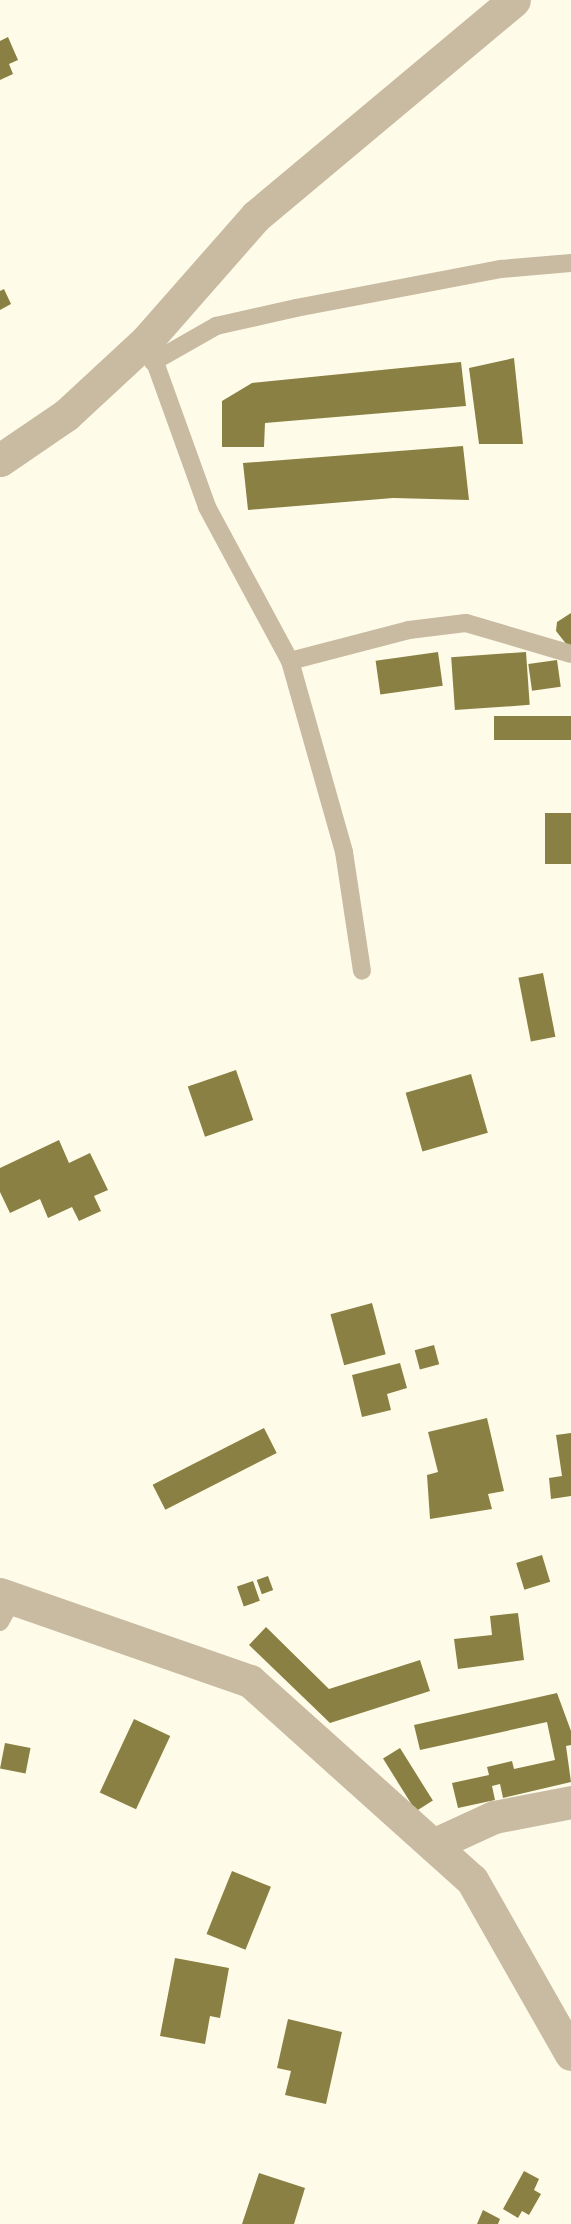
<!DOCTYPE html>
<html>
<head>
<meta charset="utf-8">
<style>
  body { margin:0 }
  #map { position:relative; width:571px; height:2224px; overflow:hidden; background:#fefce8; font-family:"Source Serif 4",serif }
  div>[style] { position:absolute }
  .building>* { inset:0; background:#8a8044; transform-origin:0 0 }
  .service>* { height:18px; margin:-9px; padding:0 9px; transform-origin:9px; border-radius:9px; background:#c9baa2 }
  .minor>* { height:33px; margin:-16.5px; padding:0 16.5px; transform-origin:16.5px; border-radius:16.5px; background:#c9baa2 }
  span { translate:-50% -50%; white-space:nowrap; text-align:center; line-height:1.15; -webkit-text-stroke:6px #fff; paint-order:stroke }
</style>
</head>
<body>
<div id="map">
  <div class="building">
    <i style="clip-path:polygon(8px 37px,18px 60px,9px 64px,13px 74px,0 80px,0 41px)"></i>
    <i style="clip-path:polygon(4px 289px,11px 304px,0 310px,0 291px)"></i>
    <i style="clip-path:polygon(514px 358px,523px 444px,479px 444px,469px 368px)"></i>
    <i style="clip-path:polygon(461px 362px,466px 406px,265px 423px,264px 447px,222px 447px,222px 401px,252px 383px)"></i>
    <i style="clip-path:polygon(463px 446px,469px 500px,393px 498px,248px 510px,243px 463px)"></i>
    <i style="clip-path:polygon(571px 613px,571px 645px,567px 645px,556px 631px,557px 622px)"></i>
    <i style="left:438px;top:652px;width:34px;height:63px;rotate:82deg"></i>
    <i style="left:526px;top:652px;width:53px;height:75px;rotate:86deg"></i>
    <i style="left:557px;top:660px;width:27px;height:29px;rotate:82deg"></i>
    <i style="left:571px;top:716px;width:24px;height:77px;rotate:90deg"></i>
    <i style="left:571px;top:813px;width:51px;height:26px;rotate:90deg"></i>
    <i style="left:543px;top:973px;width:65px;height:25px;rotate:79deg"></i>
    <i style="left:236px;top:1070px;width:53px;height:51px;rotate:71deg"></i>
    <i style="left:471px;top:1074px;width:61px;height:68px;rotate:74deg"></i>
    <i style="clip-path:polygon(59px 1140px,69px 1163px,90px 1153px,108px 1190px,94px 1196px,101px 1211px,79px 1221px,72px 1207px,48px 1218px,40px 1199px,10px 1213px,0 1192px,0 1168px)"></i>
    <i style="left:372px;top:1303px;width:53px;height:43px;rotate:75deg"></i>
    <i style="left:434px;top:1345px;width:20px;height:20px;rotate:75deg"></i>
    <i style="clip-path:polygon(400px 1363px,407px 1388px,387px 1394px,391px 1410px,362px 1417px,352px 1375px)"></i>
    <i style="clip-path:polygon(487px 1418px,504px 1491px,488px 1494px,492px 1509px,430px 1519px,427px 1475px,438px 1472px,428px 1432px)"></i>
    <i style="left:264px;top:1428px;width:28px;height:125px;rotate:63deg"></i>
    <i style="clip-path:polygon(571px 1433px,571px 1496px,551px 1499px,549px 1478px,562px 1476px,556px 1435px)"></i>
    <i style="left:542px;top:1555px;width:28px;height:27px;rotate:73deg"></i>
    <i style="left:268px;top:1576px;width:15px;height:12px;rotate:70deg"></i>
    <i style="left:253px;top:1581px;width:21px;height:17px;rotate:71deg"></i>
    <i style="clip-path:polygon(518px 1613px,524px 1660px,458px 1669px,454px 1639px,492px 1635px,490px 1616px)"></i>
    <i style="clip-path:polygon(266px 1627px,329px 1689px,420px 1660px,430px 1691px,330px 1723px,249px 1645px)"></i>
    <i style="clip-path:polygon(557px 1693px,571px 1731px,571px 1745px,566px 1746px,571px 1782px,503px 1798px,500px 1784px,492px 1786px,495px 1800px,458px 1808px,452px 1783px,489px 1775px,487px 1767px,512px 1761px,514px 1769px,555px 1760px,547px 1722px,420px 1750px,414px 1725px)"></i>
    <i style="left:134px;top:1719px;width:40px;height:81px;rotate:25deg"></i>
    <i style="left:5px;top:1743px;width:26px;height:26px;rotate:11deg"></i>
    <i style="left:400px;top:1748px;width:62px;height:20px;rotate:58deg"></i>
    <i style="left:232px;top:1871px;width:42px;height:68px;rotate:22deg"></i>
    <i style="clip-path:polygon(175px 1958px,229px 1968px,220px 2018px,210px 2016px,205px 2044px,160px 2036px)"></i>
    <i style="clip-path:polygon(288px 2019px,342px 2032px,326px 2104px,285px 2095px,291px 2071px,277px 2068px)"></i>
    <i style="clip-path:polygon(524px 2171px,539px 2179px,534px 2190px,541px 2194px,529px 2215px,522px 2211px,518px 2218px,503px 2209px)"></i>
    <i style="clip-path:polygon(259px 2173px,305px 2188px,294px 2224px,242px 2224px)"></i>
    <i style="clip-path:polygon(483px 2210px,500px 2219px,498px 2224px,477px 2224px)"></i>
  </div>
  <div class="service">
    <i style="left:147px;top:340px;width:177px;rotate:70.2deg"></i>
    <i style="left:207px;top:507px;width:175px;rotate:61.7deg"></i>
    <i style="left:290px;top:661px;width:198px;rotate:74.2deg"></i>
    <i style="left:344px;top:852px;width:120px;rotate:81.4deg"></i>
    <i style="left:153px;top:362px;width:73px;rotate:-29.7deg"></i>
    <i style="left:216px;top:326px;width:82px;rotate:-12.7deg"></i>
    <i style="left:296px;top:308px;width:209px;rotate:-10.8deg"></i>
    <i style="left:501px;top:269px;width:70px;rotate:-4.9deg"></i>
    <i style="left:290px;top:661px;width:123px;rotate:-14.6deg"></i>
    <i style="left:409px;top:630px;width:57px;rotate:-7deg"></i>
    <i style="left:466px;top:623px;width:109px;rotate:16.4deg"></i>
    <i style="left:0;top:1622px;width:26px;rotate:-61deg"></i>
  </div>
  <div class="minor">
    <i style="left:0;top:460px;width:80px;rotate:-34.3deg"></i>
    <i style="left:66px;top:415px;width:110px;rotate:-42.8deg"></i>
    <i style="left:147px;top:340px;width:165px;rotate:-48.7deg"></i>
    <i style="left:256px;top:216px;width:336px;rotate:-39.9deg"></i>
    <i style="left:0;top:1594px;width:265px;rotate:19.2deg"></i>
    <i style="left:250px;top:1681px;width:298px;rotate:41.9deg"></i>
    <i style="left:472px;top:1880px;width:200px;rotate:60.4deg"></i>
    <i style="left:433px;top:1845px;width:67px;rotate:-24.7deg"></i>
    <i style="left:494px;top:1817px;width:78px;rotate:-11deg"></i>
  </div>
</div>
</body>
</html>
